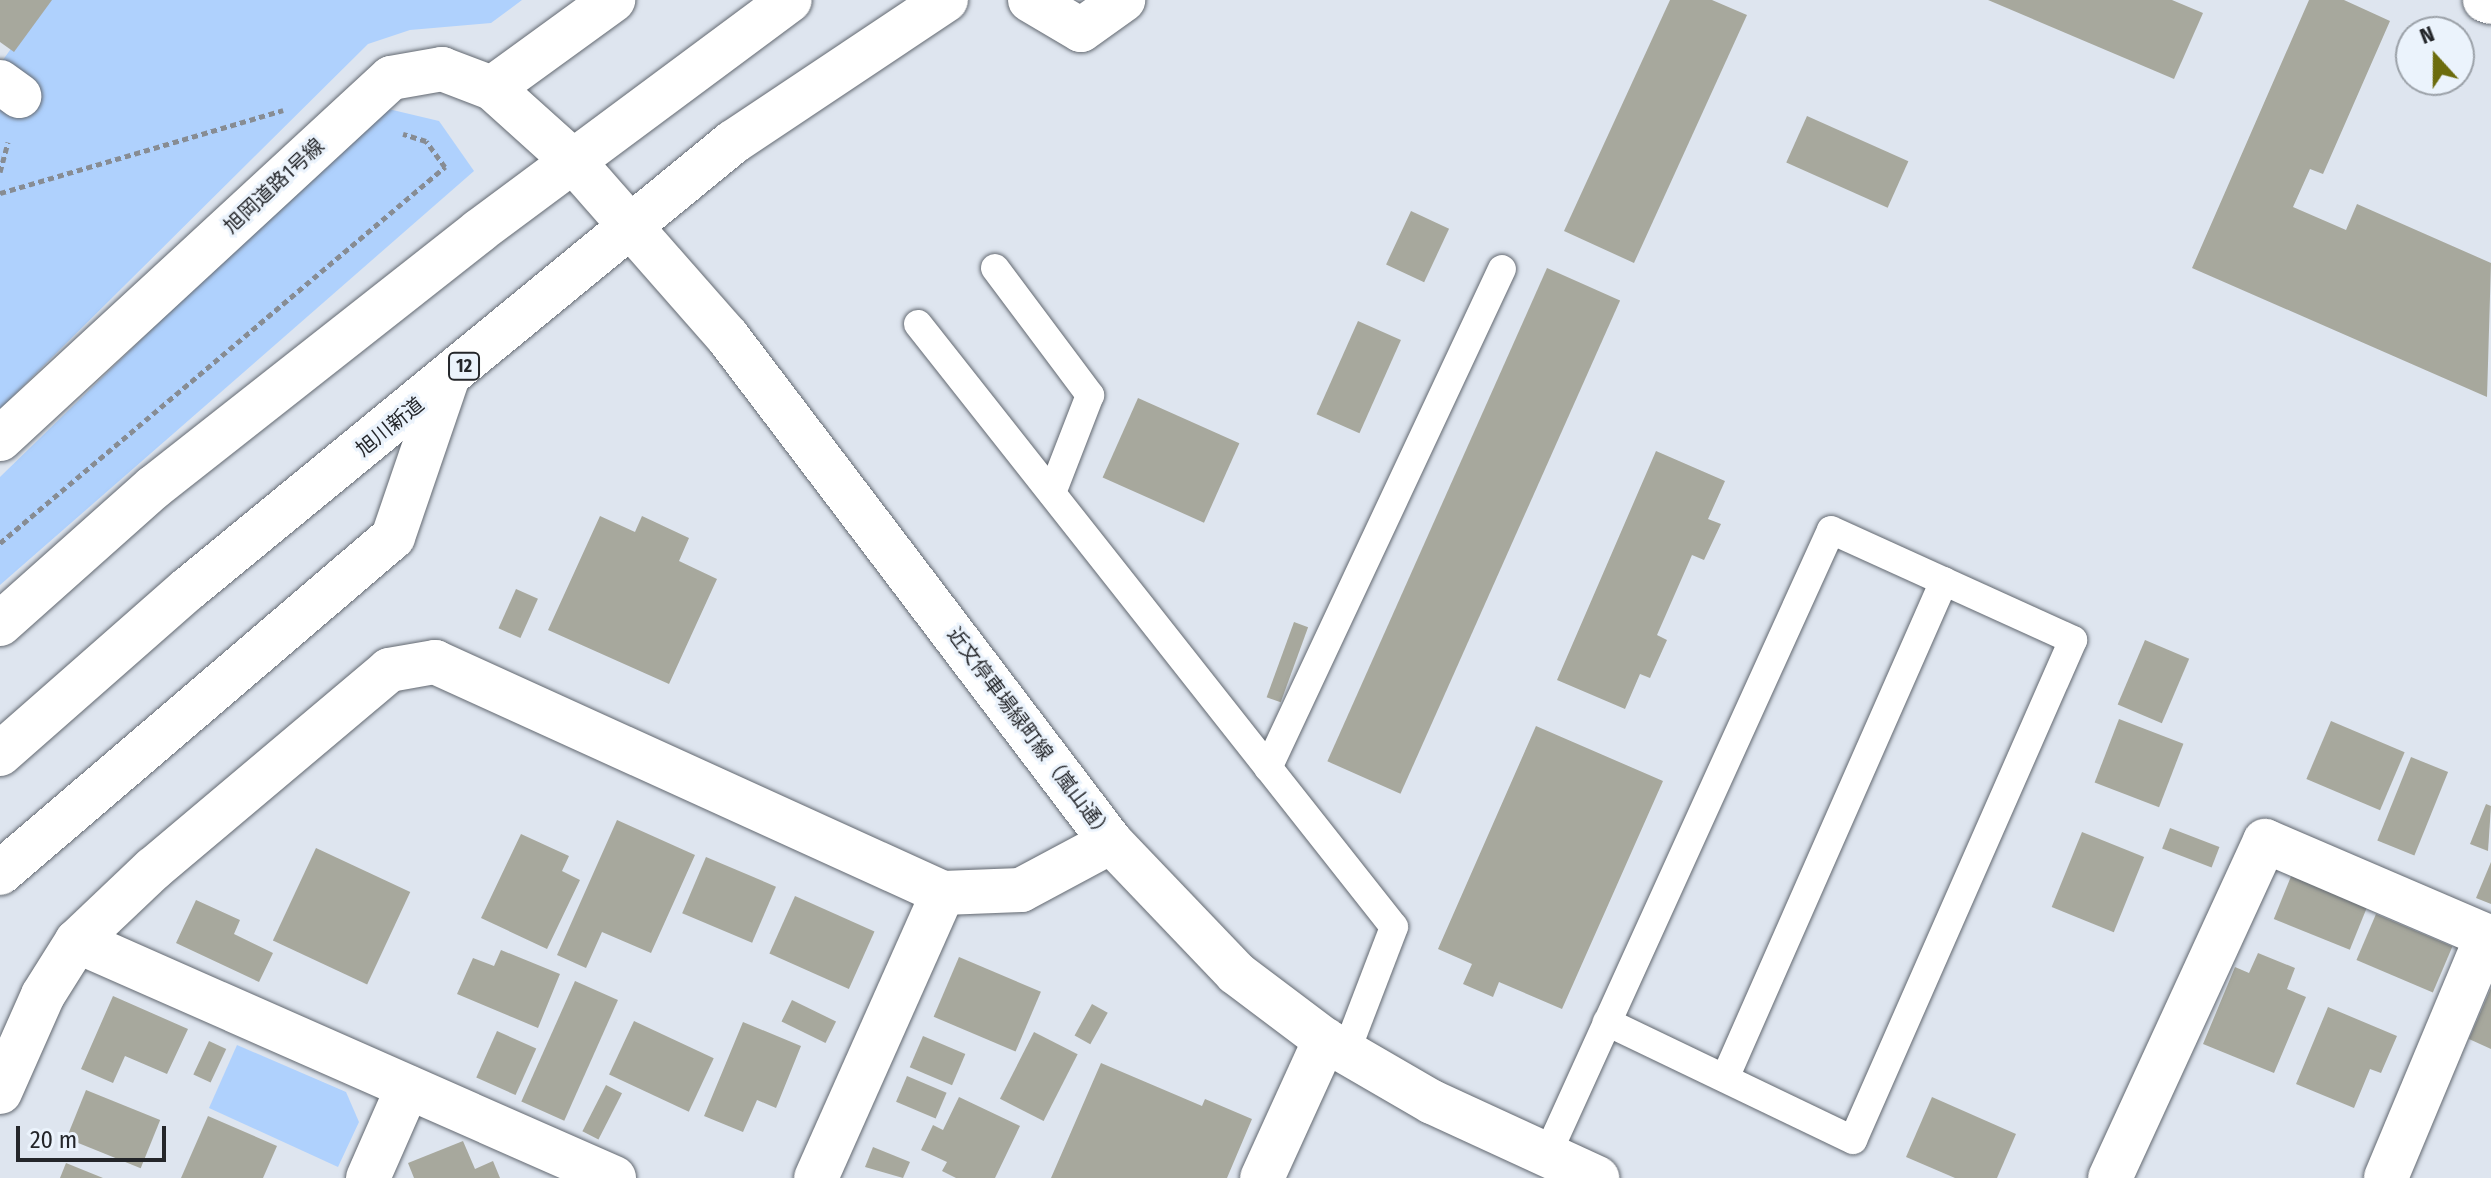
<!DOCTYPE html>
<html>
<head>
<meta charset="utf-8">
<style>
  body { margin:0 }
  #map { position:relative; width:2491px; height:1178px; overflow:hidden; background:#dee5ef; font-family:"Fira Sans Condensed","Noto Sans JP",sans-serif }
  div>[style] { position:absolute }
  .green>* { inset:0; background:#afd1fd }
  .building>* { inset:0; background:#a7a89d; transform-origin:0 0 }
  .path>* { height:5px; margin-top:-2.5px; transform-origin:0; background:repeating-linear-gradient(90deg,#878c93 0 6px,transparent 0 10px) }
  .roads { filter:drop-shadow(0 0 2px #636971) drop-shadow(0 0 2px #636971) }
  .lane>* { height:28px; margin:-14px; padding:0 14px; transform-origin:14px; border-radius:14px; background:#fff }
  .street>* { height:44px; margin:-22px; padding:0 22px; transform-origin:22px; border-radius:22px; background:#fff }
  .secondary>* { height:44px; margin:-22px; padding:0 22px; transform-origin:22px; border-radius:22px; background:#fff }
  .highway>* { height:44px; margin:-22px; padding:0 22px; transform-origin:22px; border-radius:22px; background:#fff }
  span { translate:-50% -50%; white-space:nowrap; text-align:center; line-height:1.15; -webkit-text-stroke:6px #ebf3fc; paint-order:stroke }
  .shield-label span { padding:2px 6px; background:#ebf3fc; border:2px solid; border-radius:6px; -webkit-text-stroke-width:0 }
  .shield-label { font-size:18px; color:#24262a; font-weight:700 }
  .street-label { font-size:20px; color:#24262a }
  .north { position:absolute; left:2395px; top:16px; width:80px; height:80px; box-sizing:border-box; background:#ebf3fc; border:2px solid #9ba1a8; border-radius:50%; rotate:339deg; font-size:22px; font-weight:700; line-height:32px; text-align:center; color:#24262a }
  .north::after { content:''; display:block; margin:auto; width:28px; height:36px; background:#6c6c0d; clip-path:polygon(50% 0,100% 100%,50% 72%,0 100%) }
  .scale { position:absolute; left:16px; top:1126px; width:150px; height:36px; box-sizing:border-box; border:4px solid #24262a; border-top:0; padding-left:10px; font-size:24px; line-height:28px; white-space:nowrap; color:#24262a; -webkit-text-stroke:6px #ebf3fc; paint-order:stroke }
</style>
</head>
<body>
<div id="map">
  <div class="green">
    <i style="clip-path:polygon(46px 0,522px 0,491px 23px,410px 30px,368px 44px,0 409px,0 64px)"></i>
    <i style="clip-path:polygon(380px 107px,439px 121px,474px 171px,0 585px,0 477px)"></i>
    <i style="clip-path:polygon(237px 1045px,346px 1092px,359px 1122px,338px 1167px,209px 1108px)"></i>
  </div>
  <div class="building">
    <i style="clip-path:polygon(0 0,52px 0,14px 52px,0 42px)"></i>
    <i style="clip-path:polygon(1670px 0,1712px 0,1747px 15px,1634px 263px,1564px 231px)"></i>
    <i style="clip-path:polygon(1988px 0,2172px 0,2203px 13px,2174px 79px)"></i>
    <i style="clip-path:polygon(2309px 0,2344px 0,2390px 21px,2323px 174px,2310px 169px,2293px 207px,2346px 230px,2357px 204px,2491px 263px,2487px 397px,2192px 268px)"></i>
    <i style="left:1807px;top:116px;width:111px;height:51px;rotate:24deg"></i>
    <i style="left:1411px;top:211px;width:42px;height:59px;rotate:25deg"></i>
    <i style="left:1547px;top:268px;width:80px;height:540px;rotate:24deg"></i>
    <i style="left:1358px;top:321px;width:47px;height:102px;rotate:24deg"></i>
    <i style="left:1138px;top:398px;width:111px;height:87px;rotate:24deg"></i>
    <i style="clip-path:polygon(1656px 451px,1725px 481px,1708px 519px,1721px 524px,1704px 560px,1692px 555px,1657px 635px,1667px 640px,1650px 678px,1640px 674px,1625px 709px,1557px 680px)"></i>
    <i style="clip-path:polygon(600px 516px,635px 532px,642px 516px,689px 538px,679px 561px,717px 579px,669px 684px,548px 630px)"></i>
    <i style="left:516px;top:589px;width:24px;height:43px;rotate:24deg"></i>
    <i style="left:1294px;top:622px;width:15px;height:80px;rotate:20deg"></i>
    <i style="left:2145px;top:640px;width:48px;height:70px;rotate:23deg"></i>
    <i style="left:2119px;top:719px;width:69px;height:68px;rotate:21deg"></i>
    <i style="left:2331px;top:721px;width:80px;height:63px;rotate:23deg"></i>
    <i style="clip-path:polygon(1536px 726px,1663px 781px,1562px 1009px,1499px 982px,1493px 997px,1463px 984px,1472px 964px,1438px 949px)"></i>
    <i style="left:2411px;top:757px;width:40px;height:90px;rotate:22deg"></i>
    <i style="clip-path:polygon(2486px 804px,2491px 806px,2488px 851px,2470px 844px)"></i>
    <i style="clip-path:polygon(617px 820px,695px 855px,651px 953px,602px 932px,586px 968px,557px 955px)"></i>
    <i style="left:2170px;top:828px;width:53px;height:22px;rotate:21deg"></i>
    <i style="left:2082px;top:832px;width:67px;height:81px;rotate:22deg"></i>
    <i style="clip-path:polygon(521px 834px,569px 856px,562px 871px,580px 880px,547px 949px,481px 918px)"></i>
    <i style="left:316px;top:848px;width:104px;height:102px;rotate:25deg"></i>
    <i style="left:706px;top:857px;width:76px;height:61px;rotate:23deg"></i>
    <i style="clip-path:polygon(2491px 862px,2491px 904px,2476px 898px)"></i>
    <i style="left:2294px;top:869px;width:82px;height:54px;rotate:22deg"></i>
    <i style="left:795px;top:896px;width:87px;height:63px;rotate:24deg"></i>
    <i style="clip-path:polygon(196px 900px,240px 920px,234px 934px,273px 953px,259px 982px,176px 943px)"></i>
    <i style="left:2376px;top:914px;width:83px;height:50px;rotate:23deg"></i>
    <i style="clip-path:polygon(501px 950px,560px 974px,538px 1028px,457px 994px,473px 958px,494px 966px)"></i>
    <i style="clip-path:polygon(2258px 953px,2295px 968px,2287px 989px,2306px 997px,2274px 1073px,2203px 1044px,2235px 967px,2249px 973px)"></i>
    <i style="left:959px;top:957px;width:89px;height:65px;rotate:23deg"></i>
    <i style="left:575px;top:981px;width:47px;height:132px;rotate:24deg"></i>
    <i style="clip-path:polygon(2491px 988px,2491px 1049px,2469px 1039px)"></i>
    <i style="clip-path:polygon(113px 996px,188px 1029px,167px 1074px,125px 1056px,113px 1083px,81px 1069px)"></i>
    <i style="left:792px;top:1000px;width:49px;height:24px;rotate:26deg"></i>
    <i style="left:1092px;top:1004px;width:18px;height:36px;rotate:29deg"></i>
    <i style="clip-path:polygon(2328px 1007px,2397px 1036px,2381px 1073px,2370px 1069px,2354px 1108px,2296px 1084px)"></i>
    <i style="left:634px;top:1021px;width:88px;height:59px;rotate:25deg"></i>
    <i style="clip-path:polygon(743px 1022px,801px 1046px,776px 1108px,757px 1100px,743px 1132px,704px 1116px)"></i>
    <i style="left:497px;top:1031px;width:43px;height:51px;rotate:24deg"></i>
    <i style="left:1034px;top:1032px;width:49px;height:75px;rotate:27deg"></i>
    <i style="left:923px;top:1036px;width:46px;height:34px;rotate:23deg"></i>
    <i style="left:209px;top:1041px;width:19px;height:37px;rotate:25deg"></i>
    <i style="clip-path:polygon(1101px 1063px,1202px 1106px,1205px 1099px,1252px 1119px,1227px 1178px,1051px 1178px)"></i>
    <i style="left:907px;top:1076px;width:43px;height:28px;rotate:23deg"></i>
    <i style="left:606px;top:1085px;width:18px;height:52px;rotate:27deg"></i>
    <i style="left:86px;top:1090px;width:80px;height:52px;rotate:22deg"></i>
    <i style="clip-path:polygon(959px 1097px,1020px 1126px,995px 1178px,956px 1178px,942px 1171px,947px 1162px,921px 1150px,933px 1125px,943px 1130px)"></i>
    <i style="clip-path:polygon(1932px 1097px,2016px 1134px,1997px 1178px,1955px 1178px,1906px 1157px)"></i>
    <i style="clip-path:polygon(208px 1116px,277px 1146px,263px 1178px,181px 1178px)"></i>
    <i style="clip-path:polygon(463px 1141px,475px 1169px,493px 1161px,500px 1178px,414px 1178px,408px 1163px)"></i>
    <i style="clip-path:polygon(873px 1147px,910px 1162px,903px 1178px,865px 1167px)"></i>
    <i style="clip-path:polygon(66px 1163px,103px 1178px,60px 1178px)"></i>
  </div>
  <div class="path">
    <i style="left:0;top:172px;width:31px;rotate:-75deg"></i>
    <i style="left:0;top:193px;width:295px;rotate:-16.3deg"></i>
    <i style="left:0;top:543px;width:583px;rotate:-40.2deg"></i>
    <i style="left:445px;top:167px;width:32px;rotate:-126deg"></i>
    <i style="left:426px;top:141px;width:24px;rotate:-163deg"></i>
  </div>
  <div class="roads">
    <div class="lane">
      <i style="left:995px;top:268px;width:159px;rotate:53.2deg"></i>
      <i style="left:1090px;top:395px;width:105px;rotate:111.2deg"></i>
      <i style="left:918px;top:324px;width:768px;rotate:51.71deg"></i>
      <i style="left:1394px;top:927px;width:134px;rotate:111deg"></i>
      <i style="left:1268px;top:768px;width:551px;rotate:-64.88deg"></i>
      <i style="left:1725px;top:1078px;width:543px;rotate:-66.22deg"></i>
      <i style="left:1547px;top:1155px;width:686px;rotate:-65.56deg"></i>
      <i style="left:1831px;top:530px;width:266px;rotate:24.4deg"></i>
      <i style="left:2073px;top:640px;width:546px;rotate:113.75deg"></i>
      <i style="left:1853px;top:1140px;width:273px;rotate:-154.4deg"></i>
    </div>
    <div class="street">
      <i style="left:1030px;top:0;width:59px;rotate:30.5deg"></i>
      <i style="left:1081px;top:30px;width:52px;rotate:-35.5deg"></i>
      <i style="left:2485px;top:0;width:6px;rotate:18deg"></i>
      <i style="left:0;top:82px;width:24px;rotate:36deg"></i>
      <i style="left:492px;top:88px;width:150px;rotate:-36deg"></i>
      <i style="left:0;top:439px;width:532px;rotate:-42.72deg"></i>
      <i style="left:391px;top:78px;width:52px;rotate:-10deg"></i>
      <i style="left:442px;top:69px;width:53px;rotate:20.8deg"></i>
      <i style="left:492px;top:88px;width:109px;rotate:42deg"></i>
      <i style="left:0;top:873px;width:517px;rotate:-40.53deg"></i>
      <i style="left:393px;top:537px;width:164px;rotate:-71.1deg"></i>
      <i style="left:77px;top:941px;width:587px;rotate:23.81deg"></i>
      <i style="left:0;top:1092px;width:106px;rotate:-66.1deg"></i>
      <i style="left:43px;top:995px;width:64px;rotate:-57.8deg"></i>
      <i style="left:77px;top:941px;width:105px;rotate:-43.5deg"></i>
      <i style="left:153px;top:869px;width:309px;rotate:-40.1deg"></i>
      <i style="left:389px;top:670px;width:47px;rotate:-9.9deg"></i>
      <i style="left:435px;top:662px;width:558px;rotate:24.45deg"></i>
      <i style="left:943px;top:893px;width:78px;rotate:-2.2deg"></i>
      <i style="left:1021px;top:890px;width:102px;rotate:-28.1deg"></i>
      <i style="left:368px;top:1178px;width:99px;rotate:-66.3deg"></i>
      <i style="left:816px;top:1178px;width:312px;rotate:-66deg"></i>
      <i style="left:1262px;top:1178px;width:152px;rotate:-65.5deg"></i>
      <i style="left:2110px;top:1178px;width:371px;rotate:-65.3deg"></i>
      <i style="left:2265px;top:841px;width:241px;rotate:23.2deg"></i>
      <i style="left:2487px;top:936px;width:262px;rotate:112.7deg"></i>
    </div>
    <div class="secondary">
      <i style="left:573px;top:161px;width:233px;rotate:48.7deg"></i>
      <i style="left:727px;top:336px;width:635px;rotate:52.81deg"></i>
      <i style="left:1111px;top:842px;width:181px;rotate:46.3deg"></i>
      <i style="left:1236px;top:973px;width:111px;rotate:37deg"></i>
      <i style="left:1325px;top:1040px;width:124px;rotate:30.1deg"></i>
      <i style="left:1432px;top:1102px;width:182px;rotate:24.7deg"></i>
    </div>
    <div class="highway">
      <i style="left:0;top:624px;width:206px;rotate:-41.7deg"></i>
      <i style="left:154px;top:487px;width:414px;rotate:-38.2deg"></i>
      <i style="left:479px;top:231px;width:387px;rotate:-36.6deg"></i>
      <i style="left:0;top:754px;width:250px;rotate:-41.3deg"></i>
      <i style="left:188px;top:589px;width:705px;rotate:-39.36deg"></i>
      <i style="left:733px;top:142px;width:256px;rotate:-33.7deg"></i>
    </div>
  </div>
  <div class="shield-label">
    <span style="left:464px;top:366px">12</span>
  </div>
  <div class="street-label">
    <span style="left:274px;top:186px;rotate:-43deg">旭岡道路1号線</span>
    <span style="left:390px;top:427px;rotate:-39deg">旭川新道</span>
    <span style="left:1030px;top:734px;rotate:53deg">近文停車場緑町線（嵐山通）</span>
  </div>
  <div class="north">N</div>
  <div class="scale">20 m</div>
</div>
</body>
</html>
